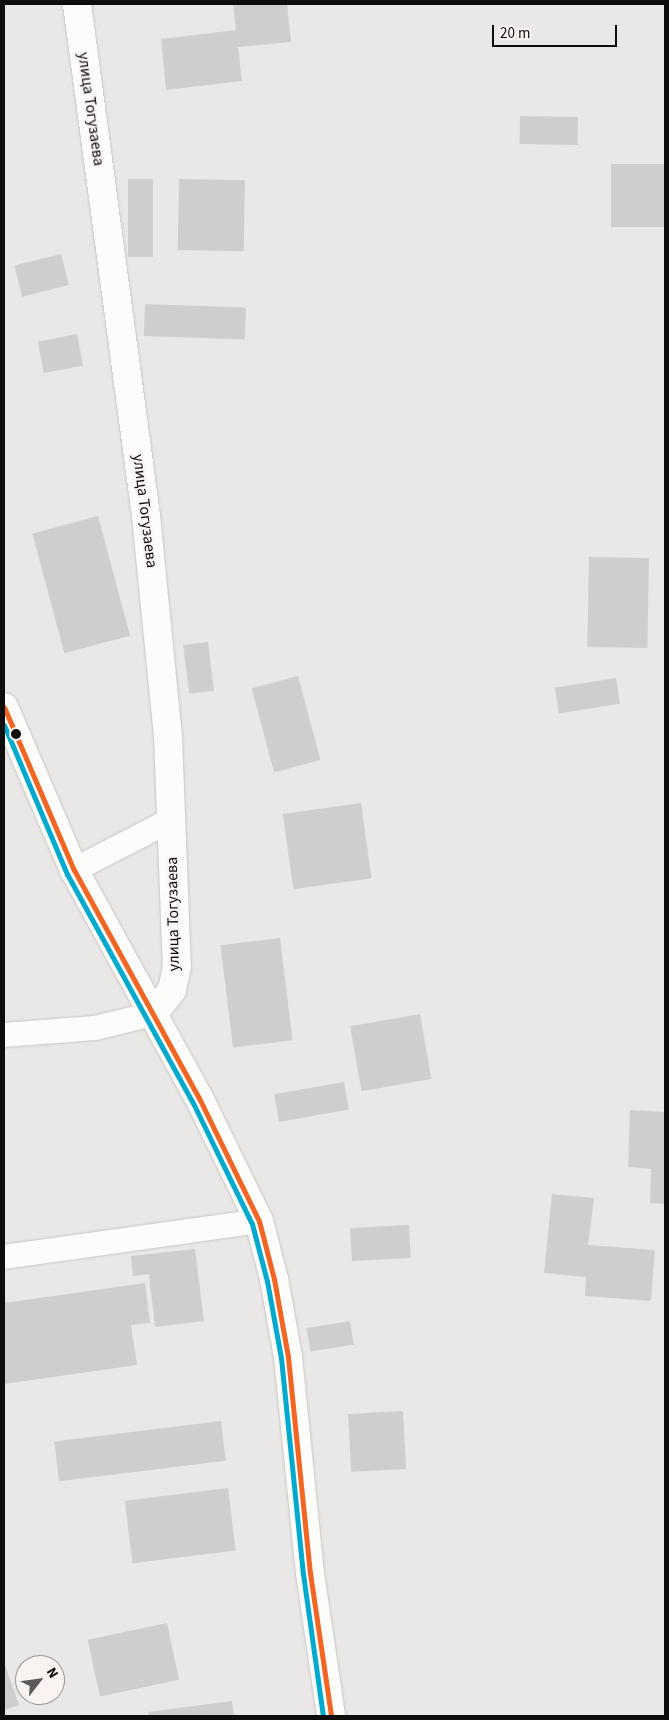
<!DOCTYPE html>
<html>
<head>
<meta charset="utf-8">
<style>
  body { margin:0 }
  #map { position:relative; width:669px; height:1720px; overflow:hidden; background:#eae8e6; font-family:"Source Sans 3",sans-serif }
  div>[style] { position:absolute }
  .building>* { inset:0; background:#cfcece; transform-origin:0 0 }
  .roads { filter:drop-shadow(0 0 1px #c7c5c4) drop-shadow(0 0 1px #c7c5c4) }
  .service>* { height:24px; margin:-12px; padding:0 12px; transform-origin:12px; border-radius:12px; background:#fcfcfb }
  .minor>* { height:28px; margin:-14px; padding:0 14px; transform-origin:14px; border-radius:14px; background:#fcfcfb }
  .bus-1>* { height:5px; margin:-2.5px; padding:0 2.5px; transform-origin:2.5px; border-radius:2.5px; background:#f26522 }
  .bus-2>* { height:5px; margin:-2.5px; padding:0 2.5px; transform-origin:2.5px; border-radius:2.5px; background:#00a9ce }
  .dots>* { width:14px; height:14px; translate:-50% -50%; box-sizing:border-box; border:2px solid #f9f4f1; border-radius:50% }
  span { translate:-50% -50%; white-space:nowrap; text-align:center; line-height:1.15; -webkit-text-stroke:4px #f9f4f1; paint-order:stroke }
  .street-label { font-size:16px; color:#0f0d0c }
  .frame { position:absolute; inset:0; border:5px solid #0f0d0c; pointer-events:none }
  .north { position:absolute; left:15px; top:1655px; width:50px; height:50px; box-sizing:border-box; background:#f9f4f1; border:1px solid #9b9895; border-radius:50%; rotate:60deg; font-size:14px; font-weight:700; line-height:20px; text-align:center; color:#0f0d0c }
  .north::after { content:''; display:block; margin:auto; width:18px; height:22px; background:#5c5a58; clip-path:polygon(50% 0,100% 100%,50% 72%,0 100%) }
  .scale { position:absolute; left:492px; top:25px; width:125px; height:22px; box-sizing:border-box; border:2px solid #0f0d0c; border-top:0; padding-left:6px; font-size:15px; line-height:18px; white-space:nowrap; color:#0f0d0c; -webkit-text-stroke:4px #f9f4f1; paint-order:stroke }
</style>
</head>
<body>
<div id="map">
  <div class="building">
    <i style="clip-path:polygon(233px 4px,287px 4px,291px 42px,238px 47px,242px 81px,166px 90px,161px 39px,236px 30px)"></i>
    <i style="left:520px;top:116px;width:58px;height:28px;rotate:1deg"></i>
    <i style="left:665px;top:164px;width:63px;height:54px;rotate:90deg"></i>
    <i style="left:128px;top:179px;width:25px;height:78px"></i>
    <i style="left:179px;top:179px;width:66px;height:71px;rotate:1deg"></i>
    <i style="left:61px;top:254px;width:32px;height:48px;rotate:76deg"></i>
    <i style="left:145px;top:304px;width:101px;height:32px;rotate:2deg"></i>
    <i style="left:77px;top:334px;width:32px;height:40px;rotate:79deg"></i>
    <i style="left:98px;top:516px;width:124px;height:68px;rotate:75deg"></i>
    <i style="left:589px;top:557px;width:60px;height:90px;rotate:1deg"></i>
    <i style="left:208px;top:642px;width:49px;height:25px;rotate:83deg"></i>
    <i style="left:298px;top:676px;width:87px;height:48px;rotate:75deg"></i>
    <i style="left:616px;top:678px;width:26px;height:62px;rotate:81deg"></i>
    <i style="left:361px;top:803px;width:76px;height:79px;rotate:82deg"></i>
    <i style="left:280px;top:938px;width:103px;height:60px;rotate:83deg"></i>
    <i style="left:420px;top:1014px;width:66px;height:71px;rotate:80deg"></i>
    <i style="left:344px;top:1082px;width:28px;height:71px;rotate:80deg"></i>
    <i style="clip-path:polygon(630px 1110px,665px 1112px,665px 1204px,650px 1203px,651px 1169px,628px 1167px)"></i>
    <i style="clip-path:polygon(552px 1194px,594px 1198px,588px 1245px,655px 1250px,651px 1301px,585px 1296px,586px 1277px,544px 1273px)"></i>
    <i style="left:409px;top:1225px;width:33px;height:59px;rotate:87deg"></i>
    <i style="clip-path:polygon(195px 1249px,204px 1321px,155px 1327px,149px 1274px,133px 1276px,131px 1256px)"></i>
    <i style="clip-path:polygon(145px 1283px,150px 1323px,131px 1325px,137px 1365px,4px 1384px,4px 1303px)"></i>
    <i style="left:350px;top:1321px;width:24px;height:44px;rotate:81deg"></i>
    <i style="left:403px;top:1411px;width:58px;height:55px;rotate:87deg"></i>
    <i style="left:221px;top:1421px;width:40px;height:168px;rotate:83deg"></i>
    <i style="left:228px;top:1488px;width:63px;height:104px;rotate:83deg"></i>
    <i style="left:167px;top:1623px;width:58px;height:81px;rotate:78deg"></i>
    <i style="clip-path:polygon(4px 1662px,19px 1705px,4px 1710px)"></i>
    <i style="clip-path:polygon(232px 1701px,234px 1716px,149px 1716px,148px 1712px)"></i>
  </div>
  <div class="roads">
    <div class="service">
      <i style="left:74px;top:870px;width:109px;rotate:-27.3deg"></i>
      <i style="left:4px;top:1035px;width:91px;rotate:-4.4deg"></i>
      <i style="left:95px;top:1028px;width:60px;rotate:-13.6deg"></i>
      <i style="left:4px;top:1257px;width:258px;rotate:-8deg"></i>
    </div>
    <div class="minor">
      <i style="left:77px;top:4px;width:517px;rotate:82.32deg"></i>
      <i style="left:146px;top:516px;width:221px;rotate:84.3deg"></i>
      <i style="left:168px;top:736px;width:230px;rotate:87.8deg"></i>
      <i style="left:177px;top:966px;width:25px;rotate:102deg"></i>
      <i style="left:172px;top:990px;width:31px;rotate:128deg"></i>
      <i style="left:4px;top:707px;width:177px;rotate:66.8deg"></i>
      <i style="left:74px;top:870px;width:260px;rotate:61.3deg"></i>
      <i style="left:199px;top:1098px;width:137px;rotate:64deg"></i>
      <i style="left:259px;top:1221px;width:60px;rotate:75.5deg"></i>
      <i style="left:274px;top:1279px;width:79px;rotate:79.8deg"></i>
      <i style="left:288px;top:1357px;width:217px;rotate:84.2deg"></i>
      <i style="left:310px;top:1573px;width:145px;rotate:81.6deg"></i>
    </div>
  </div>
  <div class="bus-1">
    <i style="left:4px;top:707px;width:177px;rotate:66.8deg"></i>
    <i style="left:74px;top:870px;width:260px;rotate:61.3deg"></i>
    <i style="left:199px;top:1098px;width:137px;rotate:64deg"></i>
    <i style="left:259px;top:1221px;width:60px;rotate:75.5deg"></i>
    <i style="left:274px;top:1279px;width:79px;rotate:79.8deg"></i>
    <i style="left:288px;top:1357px;width:217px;rotate:84.2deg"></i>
    <i style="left:310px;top:1573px;width:145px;rotate:81.6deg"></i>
  </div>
  <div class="bus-2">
    <i style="left:4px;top:725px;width:162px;rotate:67.1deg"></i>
    <i style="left:67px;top:874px;width:259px;rotate:61.2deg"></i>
    <i style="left:192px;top:1101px;width:137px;rotate:64deg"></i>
    <i style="left:252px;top:1224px;width:59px;rotate:75.3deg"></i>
    <i style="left:267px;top:1281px;width:78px;rotate:79.7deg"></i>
    <i style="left:281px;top:1358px;width:217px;rotate:84.2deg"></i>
    <i style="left:303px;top:1574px;width:143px;rotate:82deg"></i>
  </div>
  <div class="dots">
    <i style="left:16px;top:734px;background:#0f0d0c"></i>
  </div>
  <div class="street-label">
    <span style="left:91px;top:109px;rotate:82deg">улица Тогузаева</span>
    <span style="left:145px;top:511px;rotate:83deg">улица Тогузаева</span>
    <span style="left:173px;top:914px;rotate:-91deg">улица Тогузаева</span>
  </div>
  <div class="frame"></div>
  <div class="north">N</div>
  <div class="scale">20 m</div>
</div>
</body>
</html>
